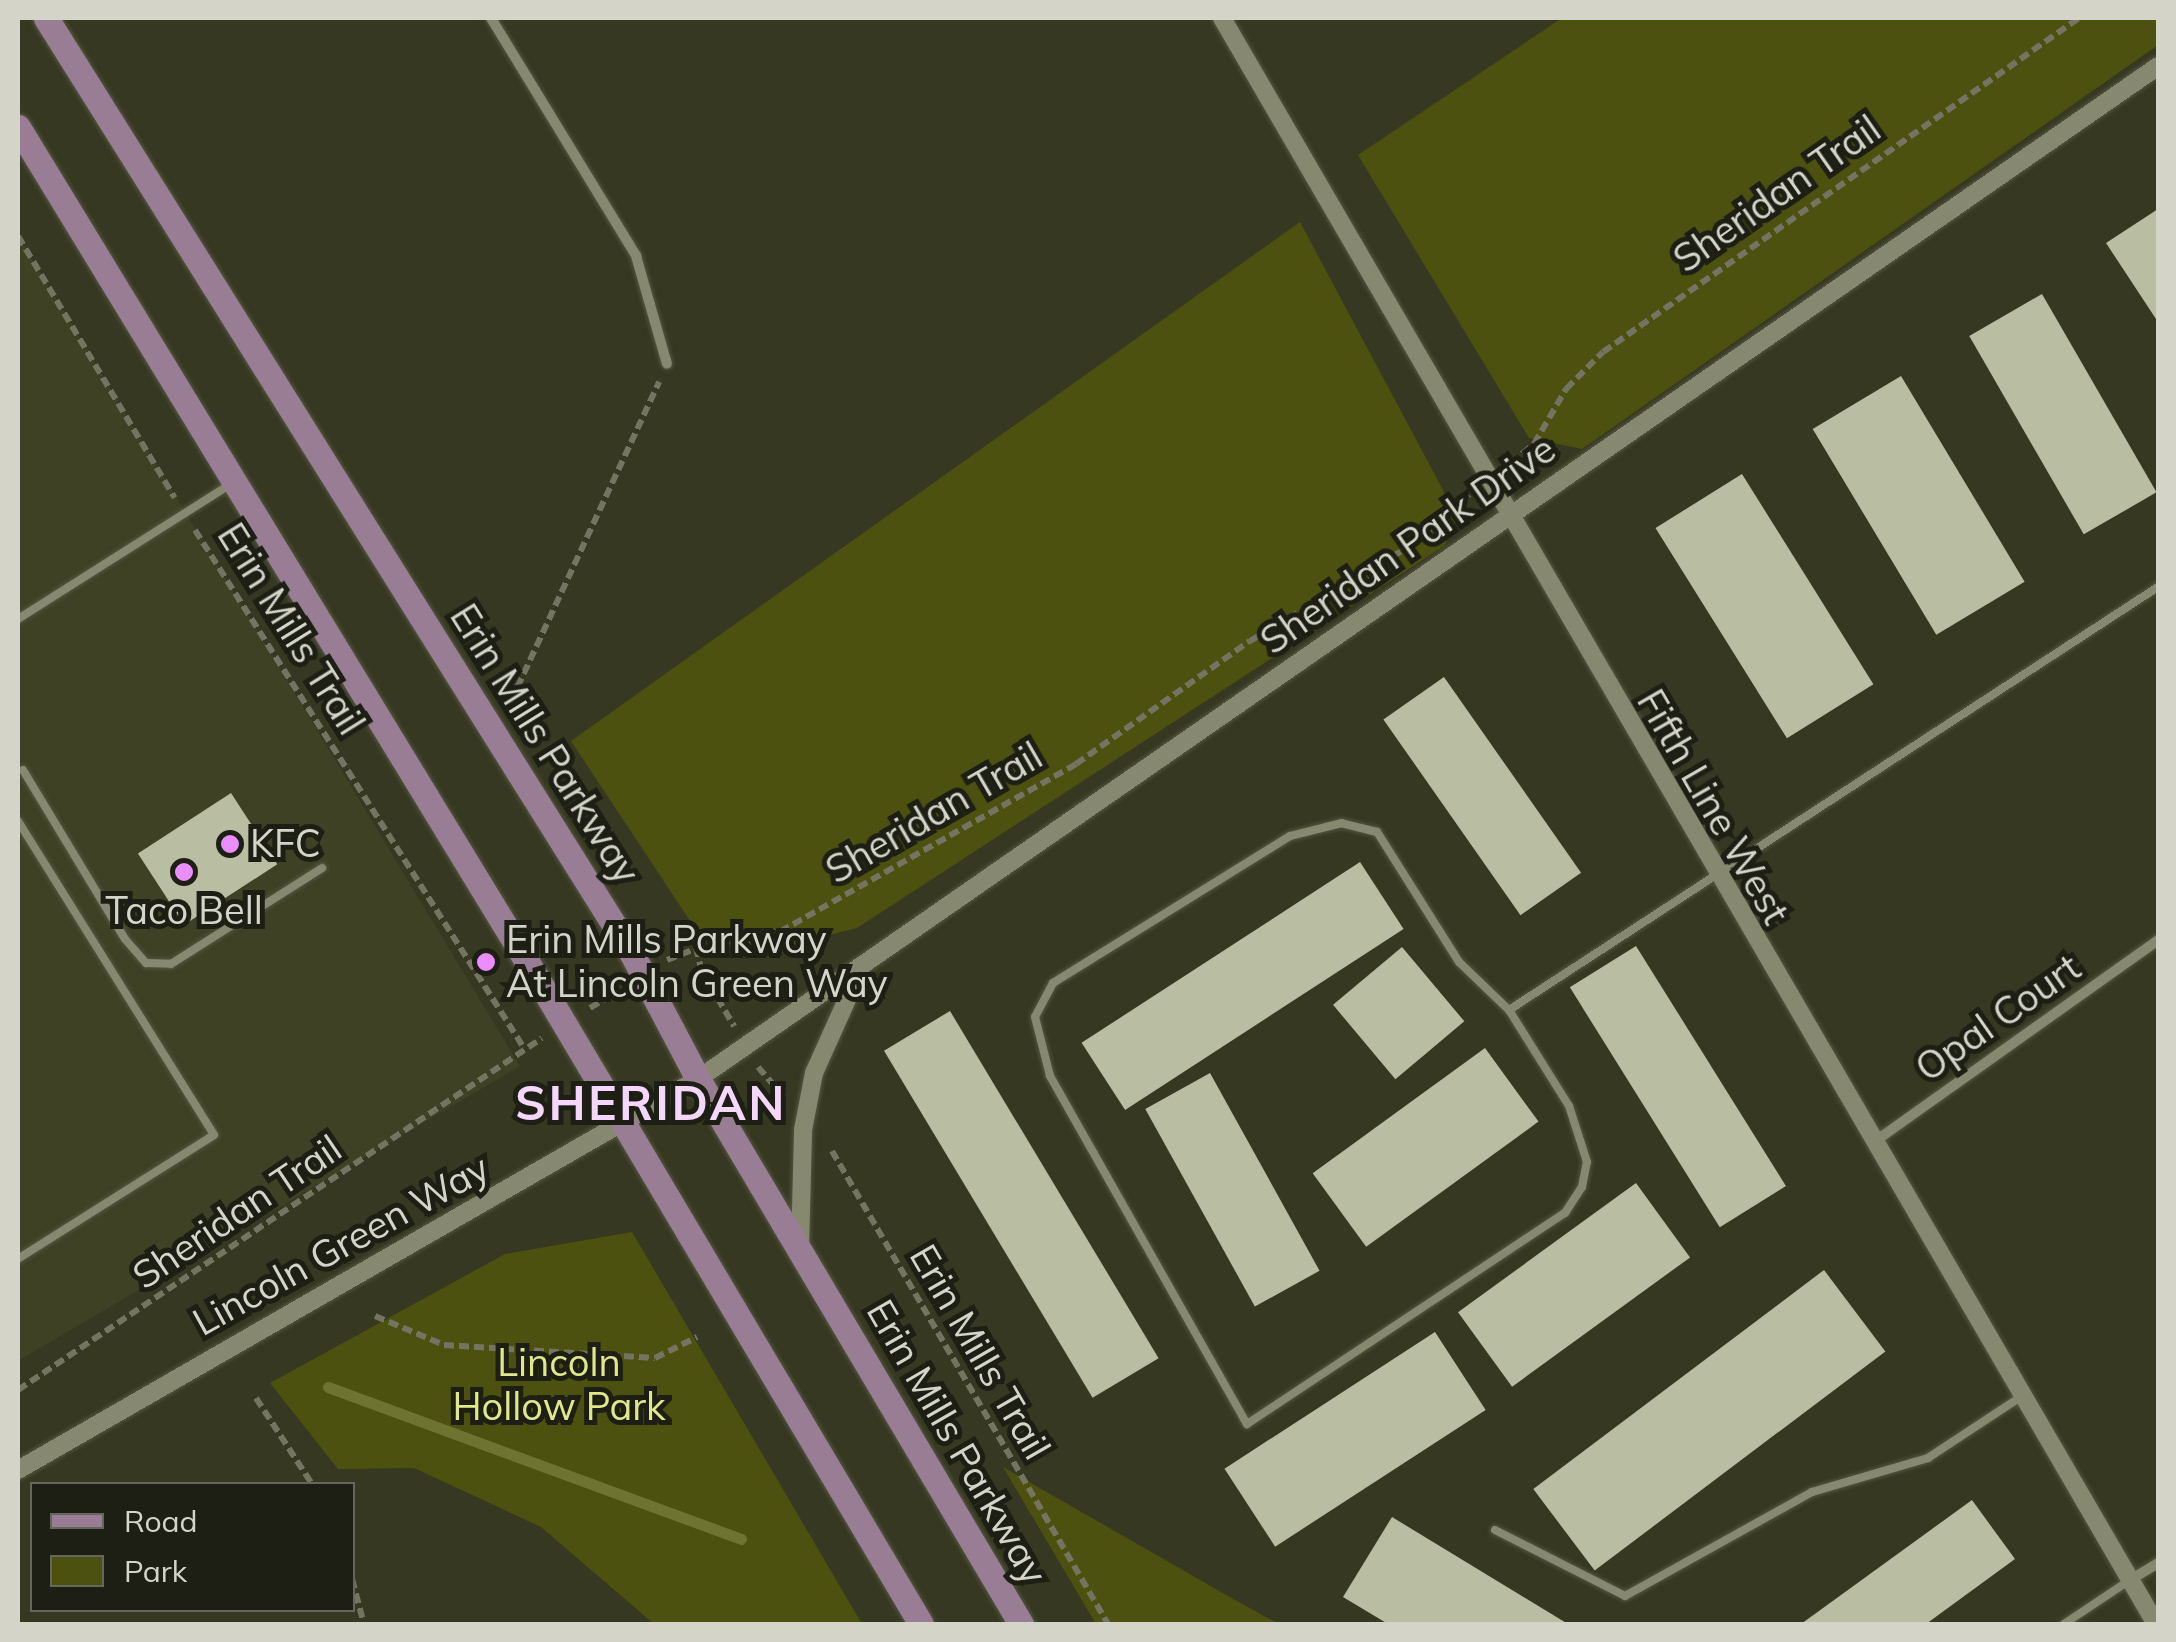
<!DOCTYPE html>
<html>
<head>
<meta charset="utf-8">
<style>
  body { margin:0 }
  #map { position:relative; width:2176px; height:1642px; overflow:hidden; background:#363821; font-family:Mulish,sans-serif }
  div>[style] { position:absolute }
  .built>* { inset:0; background:#3e4123 }
  .green>* { inset:0; background:#4d510f }
  .stream>* { height:11px; margin:-5.5px; padding:0 5.5px; transform-origin:5.5px; border-radius:5.5px; background:#6e7332 }
  .building>* { inset:0; background:#b9bda2; transform-origin:0 0 }
  .path>* { height:6px; margin-top:-3px; transform-origin:0; background:repeating-linear-gradient(90deg,#737461 0 10px,transparent 0 15px) }
  .roads { filter:drop-shadow(0 0 2px #545642) drop-shadow(0 0 2px #545642) }
  .service>* { height:8px; margin:-4px; padding:0 4px; transform-origin:4px; border-radius:4px; background:#86896f }
  .minor>* { height:10px; margin:-5px; padding:0 5px; transform-origin:5px; border-radius:5px; background:#86896f }
  .tertiary>* { height:18px; margin:-9px; padding:0 9px; transform-origin:9px; border-radius:9px; background:#86896f }
  .primary>* { height:25px; margin:-12.5px; padding:0 12.5px; transform-origin:12.5px; border-radius:12.5px; background:#987d94 }
  .dots>* { width:28px; height:28px; translate:-50% -50%; box-sizing:border-box; border:5px solid #1d1e14; border-radius:50% }
  span { translate:-50% -50%; white-space:nowrap; text-align:center; line-height:1.15; -webkit-text-stroke:10px #1d1e14; paint-order:stroke }
  .street-label { font-size:38px; color:#d4d5c8 }
  .poi-label { font-size:38px; color:#d4d5c8 }
  .left { translate:0 -50%; text-align:left }
  .park-label { font-size:38px; color:#e0e88a }
  .district-label { font-size:48px; color:#f6d7fc; font-weight:700; letter-spacing:2.5px }
  .frame { position:absolute; inset:0; border:20px solid #d4d5c8; pointer-events:none }
  .legend { position:absolute; left:30px; top:1482px; width:325px; height:130px; box-sizing:border-box; background:#1d1e14; border:2px solid #66675c; margin:0; padding:12px 18px; list-style:none; font-size:30px; color:#d4d5c8 }
  .legend li { display:flex; align-items:center; gap:20px; height:50px }
  .legend b { width:50px; border:2px solid #66675c }
</style>
</head>
<body>
<div id="map">
  <div class="built">
    <i style="clip-path:polygon(18px 235px,520px 1066px,18px 1361px)"></i>
  </div>
  <div class="green">
    <i style="clip-path:polygon(1562px 18px,2158px 18px,2158px 45px,1582px 449px,1529px 438px,1358px 155px)"></i>
    <i style="clip-path:polygon(1300px 222px,1458px 518px,1444px 546px,857px 928px,754px 954px,702px 939px,571px 741px)"></i>
    <i style="clip-path:polygon(632px 1232px,862px 1624px,654px 1624px,541px 1527px,414px 1468px,338px 1469px,270px 1383px,505px 1254px)"></i>
    <i style="clip-path:polygon(1003px 1467px,1235px 1600px,1279px 1624px,1096px 1624px)"></i>
  </div>
  <div class="stream">
    <i style="left:328px;top:1387px;width:440px;rotate:20.2deg"></i>
  </div>
  <div class="building">
    <i style="clip-path:polygon(2158px 209px,2158px 322px,2106px 243px)"></i>
    <i style="left:2042px;top:294px;width:229px;height:84px;rotate:60deg"></i>
    <i style="left:1901px;top:376px;width:240px;height:103px;rotate:59deg"></i>
    <i style="left:1742px;top:474px;width:248px;height:102px;rotate:58deg"></i>
    <i style="left:1444px;top:677px;width:239px;height:74px;rotate:55deg"></i>
    <i style="left:231px;top:793px;width:85px;height:111px;rotate:57deg"></i>
    <i style="left:1360px;top:862px;width:80px;height:332px;rotate:57deg"></i>
    <i style="left:1636px;top:946px;width:283px;height:78px;rotate:58deg"></i>
    <i style="left:1402px;top:947px;width:97px;height:90px;rotate:50deg"></i>
    <i style="left:950px;top:1011px;width:405px;height:77px;rotate:59deg"></i>
    <i style="left:1485px;top:1048px;width:91px;height:213px;rotate:54deg"></i>
    <i style="left:1210px;top:1073px;width:226px;height:74px;rotate:61deg"></i>
    <i style="left:1636px;top:1183px;width:92px;height:220px;rotate:54deg"></i>
    <i style="left:1824px;top:1270px;width:102px;height:364px;rotate:53deg"></i>
    <i style="left:1435px;top:1332px;width:93px;height:251px;rotate:57deg"></i>
    <i style="clip-path:polygon(1972px 1500px,2015px 1559px,1926px 1624px,1801px 1624px)"></i>
    <i style="clip-path:polygon(1392px 1517px,1568px 1624px,1388px 1624px,1343px 1597px)"></i>
  </div>
  <div class="path">
    <i style="left:18px;top:236px;width:305px;rotate:59.1deg"></i>
    <i style="left:1510px;top:463px;width:31px;rotate:-38deg"></i>
    <i style="left:1534px;top:444px;width:64px;rotate:-59.8deg"></i>
    <i style="left:1566px;top:389px;width:52px;rotate:-45deg"></i>
    <i style="left:1603px;top:352px;width:581px;rotate:-35.06deg"></i>
    <i style="left:195px;top:530px;width:614px;rotate:57.58deg"></i>
    <i style="left:511px;top:701px;width:352px;rotate:-65.1deg"></i>
    <i style="left:696px;top:947px;width:26px;rotate:77deg"></i>
    <i style="left:702px;top:972px;width:63px;rotate:59.3deg"></i>
    <i style="left:667px;top:960px;width:46px;rotate:-21.6deg"></i>
    <i style="left:710px;top:943px;width:57px;rotate:-4deg"></i>
    <i style="left:767px;top:939px;width:355px;rotate:-29.5deg"></i>
    <i style="left:1076px;top:764px;width:213px;rotate:-35.3deg"></i>
    <i style="left:1250px;top:641px;width:188px;rotate:-30.7deg"></i>
    <i style="left:1412px;top:545px;width:76px;rotate:-41.3deg"></i>
    <i style="left:590px;top:1008px;width:33px;rotate:-31deg"></i>
    <i style="left:758px;top:1067px;width:41px;rotate:48.9deg"></i>
    <i style="left:832px;top:1151px;width:548px;rotate:59.74deg"></i>
    <i style="left:375px;top:1316px;width:75px;rotate:22.8deg"></i>
    <i style="left:444px;top:1345px;width:211px;rotate:3.5deg"></i>
    <i style="left:655px;top:1358px;width:47px;rotate:-26.6deg"></i>
    <i style="left:18px;top:1390px;width:631px;rotate:-33.89deg"></i>
    <i style="left:256px;top:1398px;width:103px;rotate:56.9deg"></i>
    <i style="left:352px;top:1579px;width:47px;rotate:75.1deg"></i>
  </div>
  <div class="roads">
    <div class="service">
      <i style="left:18px;top:619px;width:252px;rotate:-32.4deg"></i>
      <i style="left:23px;top:770px;width:197px;rotate:58.9deg"></i>
      <i style="left:125px;top:939px;width:32px;rotate:49deg"></i>
      <i style="left:146px;top:963px;width:25px;rotate:2deg"></i>
      <i style="left:171px;top:964px;width:179px;rotate:-32.4deg"></i>
      <i style="left:18px;top:821px;width:370px;rotate:58deg"></i>
      <i style="left:214px;top:1135px;width:232px;rotate:147.7deg"></i>
      <i style="left:1509px;top:1010px;width:69px;rotate:-136.2deg"></i>
      <i style="left:1459px;top:962px;width:154px;rotate:-122.2deg"></i>
      <i style="left:1377px;top:832px;width:36px;rotate:-166deg"></i>
      <i style="left:1342px;top:823px;width:54px;rotate:166deg"></i>
      <i style="left:1290px;top:836px;width:279px;rotate:148.2deg"></i>
      <i style="left:1053px;top:983px;width:38px;rotate:118deg"></i>
      <i style="left:1035px;top:1017px;width:61px;rotate:75.7deg"></i>
      <i style="left:1050px;top:1076px;width:400px;rotate:60.5deg"></i>
      <i style="left:1247px;top:1424px;width:382px;rotate:-33.6deg"></i>
      <i style="left:1565px;top:1213px;width:31px;rotate:-57deg"></i>
      <i style="left:1582px;top:1187px;width:25px;rotate:-79deg"></i>
      <i style="left:1587px;top:1162px;width:59px;rotate:-107.8deg"></i>
      <i style="left:1569px;top:1106px;width:113px;rotate:-122deg"></i>
      <i style="left:1509px;top:1010px;width:775px;rotate:-33.1deg"></i>
      <i style="left:1495px;top:1530px;width:146px;rotate:26.9deg"></i>
      <i style="left:1625px;top:1596px;width:214px;rotate:-29.1deg"></i>
      <i style="left:1812px;top:1492px;width:121px;rotate:-16.3deg"></i>
      <i style="left:1928px;top:1458px;width:113px;rotate:-33.4deg"></i>
      <i style="left:2064px;top:1624px;width:79px;rotate:-33.7deg"></i>
    </div>
    <div class="minor">
      <i style="left:491px;top:18px;width:279px;rotate:58.6deg"></i>
      <i style="left:636px;top:256px;width:112px;rotate:74deg"></i>
      <i style="left:1874px;top:1142px;width:349px;rotate:-35.4deg"></i>
      <i style="left:2130px;top:1580px;width:33px;rotate:-31deg"></i>
    </div>
    <div class="tertiary">
      <i style="left:1222px;top:18px;width:1858px;rotate:59.82deg"></i>
      <i style="left:800px;top:1248px;width:118px;rotate:-88.5deg"></i>
      <i style="left:803px;top:1130px;width:58px;rotate:-79.1deg"></i>
      <i style="left:814px;top:1073px;width:110px;rotate:-65.8deg"></i>
      <i style="left:18px;top:1470px;width:784px;rotate:-29.9deg"></i>
      <i style="left:698px;top:1079px;width:1777px;rotate:-34.75deg"></i>
    </div>
    <div class="primary">
      <i style="left:46px;top:18px;width:1102px;rotate:57.94deg"></i>
      <i style="left:631px;top:952px;width:144px;rotate:62.2deg"></i>
      <i style="left:698px;top:1079px;width:634px;rotate:59.35deg"></i>
      <i style="left:18px;top:127px;width:1020px;rotate:58.63deg"></i>
      <i style="left:549px;top:998px;width:728px;rotate:59.28deg"></i>
    </div>
  </div>
  <div class="dots">
    <i style="left:230px;top:844px;background:#ea8dfd"></i>
    <i style="left:184px;top:872px;background:#ea8dfd"></i>
    <i style="left:486px;top:962px;background:#ea8dfd"></i>
  </div>
  <div class="street-label">
    <span style="left:1777px;top:194px;rotate:-35deg">Sheridan Trail</span>
    <span style="left:1408px;top:545px;rotate:-35deg">Sheridan Park Drive</span>
    <span style="left:291px;top:629px;rotate:58deg">Erin Mills Trail</span>
    <span style="left:545px;top:744px;rotate:58deg">Erin Mills Parkway</span>
    <span style="left:1713px;top:807px;rotate:60deg">Fifth Line West</span>
    <span style="left:934px;top:813px;rotate:-30deg">Sheridan Trail</span>
    <span style="left:1998px;top:1018px;rotate:-35deg">Opal Court</span>
    <span style="left:237px;top:1212px;rotate:-34deg">Sheridan Trail</span>
    <span style="left:341px;top:1245px;rotate:-29deg">Lincoln Green Way</span>
    <span style="left:980px;top:1352px;rotate:60deg">Erin Mills Trail</span>
    <span style="left:957px;top:1442px;rotate:60deg">Erin Mills Parkway</span>
  </div>
  <div class="poi-label">
    <span class="left" style="left:250px;top:844px">KFC</span>
    <span style="left:184px;top:911px">Taco Bell</span>
    <span class="left" style="left:506px;top:962px">Erin Mills Parkway<br>At Lincoln Green Way</span>
  </div>
  <div class="park-label">
    <span style="left:559px;top:1385px">Lincoln<br>Hollow Park</span>
  </div>
  <div class="district-label">
    <span style="left:651px;top:1103px">SHERIDAN</span>
  </div>
  <div class="frame"></div>
  <ul class="legend">
  <li><b style="height:12px;background:#987d94"></b>Road</li>
  <li><b style="height:28px;background:#4d510f"></b>Park</li>
  </ul>
</div>
</body>
</html>
